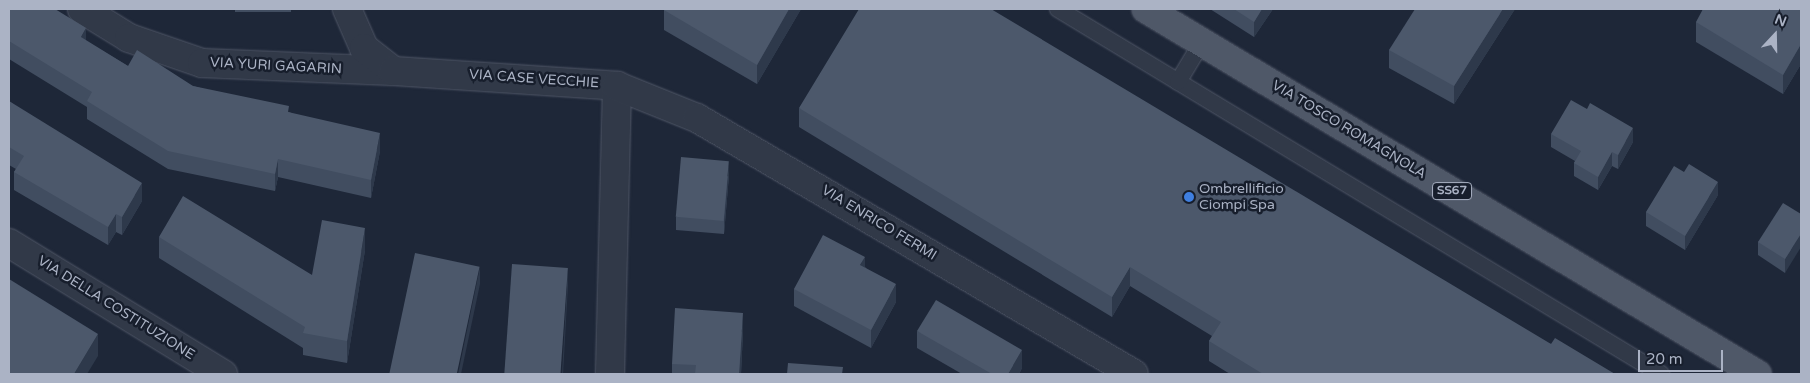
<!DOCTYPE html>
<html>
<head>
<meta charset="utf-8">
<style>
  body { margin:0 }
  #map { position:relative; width:1810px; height:383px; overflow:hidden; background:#1e2738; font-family:"Varela Round",sans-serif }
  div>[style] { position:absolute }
  .roads { filter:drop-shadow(0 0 1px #4f5666) drop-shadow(0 0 1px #4f5666) }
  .service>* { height:16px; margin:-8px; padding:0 8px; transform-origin:8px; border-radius:8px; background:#313948 }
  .minor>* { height:28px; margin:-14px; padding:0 14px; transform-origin:14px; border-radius:14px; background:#313948 }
  .primary>* { height:28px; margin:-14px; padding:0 14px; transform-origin:14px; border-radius:14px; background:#4f5868 }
  .wall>* { inset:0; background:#414d60; transform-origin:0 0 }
  .shaded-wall>* { inset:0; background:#2e394b }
  .building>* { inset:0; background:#4c586b; transform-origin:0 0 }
  .dots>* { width:14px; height:14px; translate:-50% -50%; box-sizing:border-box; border:2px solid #171e2c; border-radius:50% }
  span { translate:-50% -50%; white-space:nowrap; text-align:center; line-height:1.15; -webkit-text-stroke:5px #171e2c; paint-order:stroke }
  .shield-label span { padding:1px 4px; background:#171e2c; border:1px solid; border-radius:4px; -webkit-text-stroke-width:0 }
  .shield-label { font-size:12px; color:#abb3c5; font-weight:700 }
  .street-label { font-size:14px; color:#abb3c5 }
  .poi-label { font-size:14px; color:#abb3c5 }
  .left { translate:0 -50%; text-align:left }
  .frame { position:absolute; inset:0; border:10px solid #abb3c5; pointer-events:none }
  .north { position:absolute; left:1750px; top:10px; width:50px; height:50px; -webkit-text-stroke:4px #171e2c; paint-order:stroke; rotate:21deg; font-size:14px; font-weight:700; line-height:20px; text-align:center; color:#abb3c5 }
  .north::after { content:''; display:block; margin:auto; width:18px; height:22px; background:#abb3c5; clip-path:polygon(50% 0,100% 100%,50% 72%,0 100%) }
  .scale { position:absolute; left:1638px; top:350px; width:85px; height:22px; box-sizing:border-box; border:2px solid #abb3c5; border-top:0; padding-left:6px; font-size:15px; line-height:18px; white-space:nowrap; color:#abb3c5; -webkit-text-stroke:4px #171e2c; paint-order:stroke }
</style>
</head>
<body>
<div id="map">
  <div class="roads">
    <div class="service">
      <i style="left:1058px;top:9px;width:705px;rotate:31.19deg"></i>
      <i style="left:1178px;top:82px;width:47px;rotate:-59deg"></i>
    </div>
    <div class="minor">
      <i style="left:82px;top:9px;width:55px;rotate:31.7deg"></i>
      <i style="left:129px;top:38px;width:77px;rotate:18.9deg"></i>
      <i style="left:202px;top:63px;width:191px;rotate:2.4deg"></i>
      <i style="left:347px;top:9px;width:43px;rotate:66.4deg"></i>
      <i style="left:364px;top:48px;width:37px;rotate:38deg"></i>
      <i style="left:393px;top:71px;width:225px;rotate:3.8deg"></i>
      <i style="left:617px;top:86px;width:288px;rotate:91.4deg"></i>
      <i style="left:617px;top:86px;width:86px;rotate:21.8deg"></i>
      <i style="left:697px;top:118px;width:506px;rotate:30.36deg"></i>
      <i style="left:9px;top:243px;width:251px;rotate:31.5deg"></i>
    </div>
    <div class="primary">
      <i style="left:1146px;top:9px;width:712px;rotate:30.85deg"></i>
    </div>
  </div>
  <div class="wall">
    <i style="clip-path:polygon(9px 9px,86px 41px,128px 66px,193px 86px,289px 112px,380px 151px,371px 198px,278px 177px,275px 191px,168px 169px,87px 119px,87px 107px,9px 59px)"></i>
    <i style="left:235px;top:9px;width:56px;height:3px"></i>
    <i style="clip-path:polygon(801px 9px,757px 84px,664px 30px,664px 10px)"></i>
    <i style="clip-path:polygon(1210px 9px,1273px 9px,1254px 37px)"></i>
    <i style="clip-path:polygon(1515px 9px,1454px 104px,1389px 68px,1389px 50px)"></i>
    <i style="clip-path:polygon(1801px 9px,1801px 64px,1783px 94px,1696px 42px,1696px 22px)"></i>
    <i style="clip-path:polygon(9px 101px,142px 201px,122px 235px,116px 232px,108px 245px,14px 190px,14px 172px,16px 169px,9px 165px)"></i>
    <i style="clip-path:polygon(799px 108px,1551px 344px,1615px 374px,1230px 374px,1209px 361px,1209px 341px,1212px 336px,1130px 286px,1112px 317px,799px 127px)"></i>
    <i style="clip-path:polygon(1551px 134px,1633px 142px,1618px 169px,1612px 166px,1598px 190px,1574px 176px,1574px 163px,1575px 161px,1551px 147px)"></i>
    <i style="clip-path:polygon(729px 175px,724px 234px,676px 230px,676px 217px)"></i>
    <i style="clip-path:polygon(1718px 195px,1685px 250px,1646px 226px,1646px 212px)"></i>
    <i style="clip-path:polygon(1801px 214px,1785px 273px,1758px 255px,1758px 242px)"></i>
    <i style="clip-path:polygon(159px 237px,312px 275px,365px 250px,347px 363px,303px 355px,303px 348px,159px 258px)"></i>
    <i style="clip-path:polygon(865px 267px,896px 302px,871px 348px,794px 306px,794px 289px)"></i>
    <i style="clip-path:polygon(743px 331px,741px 374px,672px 374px,672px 364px)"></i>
    <i style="clip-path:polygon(917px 331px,1022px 368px,1019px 374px,962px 374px,917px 348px)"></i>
  </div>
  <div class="shaded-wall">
    <i style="clip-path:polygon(789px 9px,801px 9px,757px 84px,757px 65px)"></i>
    <i style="clip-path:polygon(1262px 9px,1273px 9px,1254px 37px,1254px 22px)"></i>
    <i style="clip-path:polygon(1503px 9px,1515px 9px,1454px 104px,1454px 86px)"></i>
    <i style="clip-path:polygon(86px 28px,86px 46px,81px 37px)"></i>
    <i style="clip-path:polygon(1801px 44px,1801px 64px,1783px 94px,1783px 75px)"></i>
    <i style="clip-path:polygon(1633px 128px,1633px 142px,1618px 169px,1618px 155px)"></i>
    <i style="clip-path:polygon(380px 133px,380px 151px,371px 198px,371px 180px)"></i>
    <i style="clip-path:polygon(1612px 152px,1612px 166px,1598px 190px,1598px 177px)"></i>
    <i style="clip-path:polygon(278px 159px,278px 177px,275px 191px,275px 174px)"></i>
    <i style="clip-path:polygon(729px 161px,729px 175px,724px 234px,724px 221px)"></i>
    <i style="clip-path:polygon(1718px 182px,1718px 195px,1685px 250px,1685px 236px)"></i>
    <i style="clip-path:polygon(142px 183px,142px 201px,122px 235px,122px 217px)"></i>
    <i style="clip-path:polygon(116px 214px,116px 232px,108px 245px,108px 227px)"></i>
    <i style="clip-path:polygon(365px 228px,365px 250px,347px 363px,347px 341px)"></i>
    <i style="clip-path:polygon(1801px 234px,1801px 247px,1785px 273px,1785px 259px)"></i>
    <i style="clip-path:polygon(865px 257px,865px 275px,860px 265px)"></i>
    <i style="clip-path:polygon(480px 267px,480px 284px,461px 374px,458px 374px)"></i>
    <i style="clip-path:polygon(1130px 267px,1130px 286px,1112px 317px,1112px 297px)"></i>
    <i style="clip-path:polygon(568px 268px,568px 285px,563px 374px,562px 374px)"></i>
    <i style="clip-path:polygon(896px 284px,896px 302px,871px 348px,871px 330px)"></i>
    <i style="clip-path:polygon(743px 313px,743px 331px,741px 374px,739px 374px)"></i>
    <i style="clip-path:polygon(98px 334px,98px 356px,87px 374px,74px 374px)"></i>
    <i style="clip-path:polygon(1022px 350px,1022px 368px,1019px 374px,1008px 374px)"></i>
  </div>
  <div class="building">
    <i style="clip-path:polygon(9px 9px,55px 9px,86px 28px,81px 37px,128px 66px,137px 50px,193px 86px,289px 106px,288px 112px,380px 133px,371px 180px,278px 159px,275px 174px,168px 151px,87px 101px,92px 92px,9px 41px)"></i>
    <i style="clip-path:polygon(665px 9px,789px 9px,757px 65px,664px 10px)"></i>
    <i style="clip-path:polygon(859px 9px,991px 9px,1551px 344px,1555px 338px,1615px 374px,1263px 374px,1209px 341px,1221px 322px,1130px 267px,1112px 297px,799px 108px)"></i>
    <i style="clip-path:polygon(1234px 9px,1262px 9px,1254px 22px)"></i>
    <i style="clip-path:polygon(1415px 9px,1503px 9px,1454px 86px,1389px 50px)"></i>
    <i style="clip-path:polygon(1703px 9px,1801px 9px,1801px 44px,1783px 75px,1696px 22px)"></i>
    <i style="clip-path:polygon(1571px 100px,1587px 109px,1590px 103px,1633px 128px,1618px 155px,1612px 152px,1598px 177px,1574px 163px,1581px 151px,1551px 134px)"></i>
    <i style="clip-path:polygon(9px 101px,142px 183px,122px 217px,116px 214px,108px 227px,14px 172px,24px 156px,9px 147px)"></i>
    <i style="left:681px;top:157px;width:48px;height:60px;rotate:5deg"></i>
    <i style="clip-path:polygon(1689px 164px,1718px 182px,1685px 236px,1646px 212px,1674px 166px,1684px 172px)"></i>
    <i style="clip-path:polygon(183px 196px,312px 275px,322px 220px,365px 228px,347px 341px,303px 333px,305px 327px,159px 237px)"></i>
    <i style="clip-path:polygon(1783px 203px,1801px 214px,1801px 234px,1785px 259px,1758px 242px)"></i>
    <i style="clip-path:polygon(823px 235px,865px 257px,860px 265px,896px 284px,871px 330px,794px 289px)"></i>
    <i style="left:415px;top:253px;width:66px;height:124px;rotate:12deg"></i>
    <i style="left:512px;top:264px;width:56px;height:110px;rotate:4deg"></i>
    <i style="clip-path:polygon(9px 279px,98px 334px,74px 374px,9px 374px)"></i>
    <i style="clip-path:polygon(936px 300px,1022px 350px,1008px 374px,992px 374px,917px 331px)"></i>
    <i style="clip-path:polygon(675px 308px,743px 313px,739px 374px,695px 374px,696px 365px,672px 364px)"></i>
    <i style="clip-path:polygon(788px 363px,843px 367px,842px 374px,787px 374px)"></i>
  </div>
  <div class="dots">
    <i style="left:1189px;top:197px;background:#3f7fe0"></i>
  </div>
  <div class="shield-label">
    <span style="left:1452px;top:191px">SS67</span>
  </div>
  <div class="street-label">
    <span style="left:276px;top:66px;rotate:3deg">VIA YURI GAGARIN</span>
    <span style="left:534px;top:79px;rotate:4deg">VIA CASE VECCHIE</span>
    <span style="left:1349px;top:130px;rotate:31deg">VIA TOSCO ROMAGNOLA</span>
    <span style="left:879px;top:223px;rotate:31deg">VIA ENRICO FERMI</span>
    <span style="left:116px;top:308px;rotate:32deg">VIA DELLA COSTITUZIONE</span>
  </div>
  <div class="poi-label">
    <span class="left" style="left:1199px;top:197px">Ombrellificio<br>Ciompi Spa</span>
  </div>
  <div class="frame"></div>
  <div class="north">N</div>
  <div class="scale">20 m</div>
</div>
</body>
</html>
